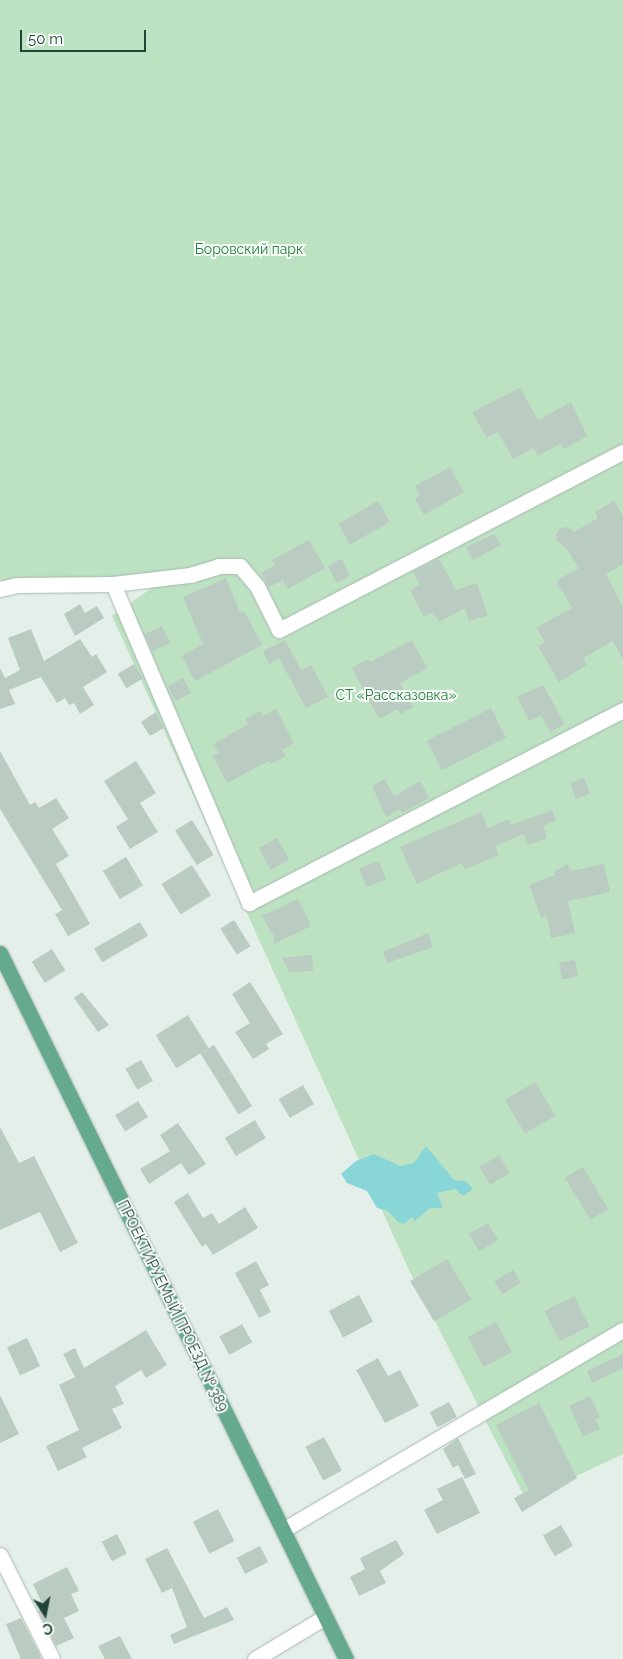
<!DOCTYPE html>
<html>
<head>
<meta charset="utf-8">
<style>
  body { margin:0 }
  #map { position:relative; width:623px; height:1659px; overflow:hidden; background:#e5efe9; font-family:Raleway,sans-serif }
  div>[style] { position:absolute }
  .green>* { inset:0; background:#bce2c2 }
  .water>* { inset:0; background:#89d6d9 }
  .building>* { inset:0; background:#bacbc2; transform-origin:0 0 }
  .roads { filter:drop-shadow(0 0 1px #a7b8b0) drop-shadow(0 0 1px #a7b8b0) }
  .minor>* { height:15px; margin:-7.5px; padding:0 7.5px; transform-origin:7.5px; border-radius:7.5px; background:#fff }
  .major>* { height:15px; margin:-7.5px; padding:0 7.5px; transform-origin:7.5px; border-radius:7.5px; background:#65a98f }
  span { translate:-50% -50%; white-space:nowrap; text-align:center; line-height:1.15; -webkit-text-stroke:4px #f6fbf8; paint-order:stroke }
  .park-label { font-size:14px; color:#287f3f }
  .street-label { font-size:14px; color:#224436 }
  .north { position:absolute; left:20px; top:1589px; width:50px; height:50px; -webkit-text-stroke:4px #f6fbf8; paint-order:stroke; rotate:169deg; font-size:14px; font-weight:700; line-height:20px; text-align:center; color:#224436 }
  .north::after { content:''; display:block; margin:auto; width:18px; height:22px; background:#224436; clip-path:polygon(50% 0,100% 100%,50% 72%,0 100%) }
  .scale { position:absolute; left:20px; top:30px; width:126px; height:22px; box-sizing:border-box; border:2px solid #224436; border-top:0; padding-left:6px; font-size:15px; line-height:18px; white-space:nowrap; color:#224436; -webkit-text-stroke:4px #f6fbf8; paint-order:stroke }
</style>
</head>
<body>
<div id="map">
  <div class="green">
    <i style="clip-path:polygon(0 0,623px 0,623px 1454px,526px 1500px,409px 1270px,112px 616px,177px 570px,144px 577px,0 580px)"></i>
  </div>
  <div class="water">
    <i style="clip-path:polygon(426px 1146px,454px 1180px,466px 1181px,473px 1189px,463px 1196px,455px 1189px,437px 1193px,443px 1208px,430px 1208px,415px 1221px,412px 1217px,404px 1224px,398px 1222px,388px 1211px,377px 1208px,367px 1191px,347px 1183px,341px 1174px,356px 1161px,374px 1154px,400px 1166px,414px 1163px)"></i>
  </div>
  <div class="building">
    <i style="clip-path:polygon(520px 388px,538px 420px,571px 402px,587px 436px,564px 449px,561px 443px,538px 456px,534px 448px,513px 459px,498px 432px,487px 438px,472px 412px)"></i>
    <i style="clip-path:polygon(450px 467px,464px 492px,424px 515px,415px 499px,420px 496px,415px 486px)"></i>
    <i style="left:378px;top:501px;width:24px;height:46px;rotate:60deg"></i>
    <i style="clip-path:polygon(614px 501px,623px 516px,623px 564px,606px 574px,623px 607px,623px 660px,613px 641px,583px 658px,587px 665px,559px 682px,538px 646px,545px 642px,536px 628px,572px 608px,556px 581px,579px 568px,567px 549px,557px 541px,556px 534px,561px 528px,568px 527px,574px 532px,598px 518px,595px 512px)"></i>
    <i style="clip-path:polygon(494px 534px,501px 545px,473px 560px,466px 547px)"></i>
    <i style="clip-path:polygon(309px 540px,325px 568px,288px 589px,283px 580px,269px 587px,261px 573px,275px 565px,272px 560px)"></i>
    <i style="left:341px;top:559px;width:19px;height:15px;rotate:62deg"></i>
    <i style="clip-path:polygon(439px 559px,456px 590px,477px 583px,488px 615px,469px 621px,465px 608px,439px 622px,433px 612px,424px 617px,410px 590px,420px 585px,413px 572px)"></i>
    <i style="clip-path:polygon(226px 578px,240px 613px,244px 611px,262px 645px,195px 681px,182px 656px,203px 644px,183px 597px)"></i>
    <i style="clip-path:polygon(80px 604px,85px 613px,97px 606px,104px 618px,75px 636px,64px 614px)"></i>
    <i style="left:162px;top:626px;width:19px;height:19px;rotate:65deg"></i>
    <i style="clip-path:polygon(31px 629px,44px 661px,80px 639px,92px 657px,96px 654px,107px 672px,83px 687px,94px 705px,80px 714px,74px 703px,69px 705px,65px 698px,57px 703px,41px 677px,9px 690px,15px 704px,0 709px,0 668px,5px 678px,20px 670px,8px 638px)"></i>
    <i style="clip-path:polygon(285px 640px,301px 670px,311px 665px,328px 697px,306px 708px,279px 658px,269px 664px,263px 651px)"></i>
    <i style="clip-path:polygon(412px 640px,427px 668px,400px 683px,413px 707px,400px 714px,398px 709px,379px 719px,352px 668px,368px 659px,370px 662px)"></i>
    <i style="left:134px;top:664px;width:17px;height:19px;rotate:59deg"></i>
    <i style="left:183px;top:678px;width:17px;height:17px;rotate:62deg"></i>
    <i style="clip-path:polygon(543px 685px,565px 724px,550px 732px,541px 715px,529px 721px,517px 697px)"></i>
    <i style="left:491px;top:708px;width:33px;height:72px;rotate:63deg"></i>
    <i style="clip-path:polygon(276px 709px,294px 743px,282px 750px,286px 756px,271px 764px,269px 761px,227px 783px,213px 756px,219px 753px,214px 744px,248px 724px,246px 719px,260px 711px,263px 716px)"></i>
    <i style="clip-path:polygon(156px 712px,164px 728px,150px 736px,141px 722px)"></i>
    <i style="clip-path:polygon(0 751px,30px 805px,35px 802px,39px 808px,56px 798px,69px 818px,52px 829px,69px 856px,56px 864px,90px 924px,68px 936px,55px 914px,62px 910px,0 809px)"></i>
    <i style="clip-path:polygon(136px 761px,156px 793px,140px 803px,158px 832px,130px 849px,116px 827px,128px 819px,104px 781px)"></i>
    <i style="left:584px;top:778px;width:17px;height:15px;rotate:69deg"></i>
    <i style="clip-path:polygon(385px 779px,394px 796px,420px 781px,429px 798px,402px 813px,400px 809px,386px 817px,372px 786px)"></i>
    <i style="clip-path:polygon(552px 810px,556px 820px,543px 826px,547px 838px,528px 845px,524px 834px,495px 846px,499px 855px,465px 869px,462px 863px,417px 884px,400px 847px,481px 812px,488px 828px,508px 819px,511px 825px)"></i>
    <i style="left:192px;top:820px;width:41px;height:20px;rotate:58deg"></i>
    <i style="left:277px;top:838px;width:25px;height:21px;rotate:61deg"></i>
    <i style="left:126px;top:857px;width:33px;height:27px;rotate:59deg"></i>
    <i style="left:379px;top:861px;width:20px;height:21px;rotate:70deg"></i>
    <i style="clip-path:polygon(567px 864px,571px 871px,604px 864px,610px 892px,568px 901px,575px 933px,551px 938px,547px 916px,541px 917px,529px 885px,556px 875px,554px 872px)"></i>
    <i style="left:192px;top:865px;width:36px;height:36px;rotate:58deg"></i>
    <i style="clip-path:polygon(298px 899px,311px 926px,274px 944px,273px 932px,271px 933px,262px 916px)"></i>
    <i style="left:234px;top:920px;width:31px;height:16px;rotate:58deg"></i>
    <i style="left:140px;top:922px;width:16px;height:53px;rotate:60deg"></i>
    <i style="clip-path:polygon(428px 933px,433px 947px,387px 963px,383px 952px)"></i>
    <i style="left:52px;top:949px;width:25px;height:24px;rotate:58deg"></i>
    <i style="clip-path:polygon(312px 955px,313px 971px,289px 972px,282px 958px)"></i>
    <i style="left:575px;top:960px;width:17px;height:16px;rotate:80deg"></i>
    <i style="clip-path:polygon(250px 982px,283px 1034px,266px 1044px,269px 1049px,253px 1059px,235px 1032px,250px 1023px,232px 994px)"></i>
    <i style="clip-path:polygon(82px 992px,109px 1025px,98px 1032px,74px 998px)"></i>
    <i style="left:188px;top:1015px;width:39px;height:38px;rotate:58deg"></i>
    <i style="left:214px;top:1045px;width:72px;height:16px;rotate:58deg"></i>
    <i style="left:141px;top:1060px;width:24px;height:18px;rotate:60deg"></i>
    <i style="left:535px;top:1082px;width:39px;height:35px;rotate:59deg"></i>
    <i style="left:303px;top:1085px;width:22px;height:28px;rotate:60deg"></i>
    <i style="left:138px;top:1101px;width:19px;height:27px;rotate:58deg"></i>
    <i style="left:255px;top:1120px;width:21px;height:35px;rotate:59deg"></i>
    <i style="clip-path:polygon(178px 1123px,206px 1164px,189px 1175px,181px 1163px,149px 1184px,140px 1169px,170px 1151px,160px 1135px)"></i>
    <i style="clip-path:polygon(0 1127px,19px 1163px,34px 1156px,78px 1243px,60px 1252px,40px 1212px,0 1230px)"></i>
    <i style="left:499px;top:1155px;width:21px;height:23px;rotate:59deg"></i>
    <i style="left:583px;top:1167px;width:49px;height:21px;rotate:59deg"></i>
    <i style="clip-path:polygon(188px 1193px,203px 1218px,212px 1213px,219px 1224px,245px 1207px,258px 1228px,213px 1255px,206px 1244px,202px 1247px,174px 1202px)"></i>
    <i style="left:488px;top:1223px;width:20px;height:22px;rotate:60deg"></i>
    <i style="left:447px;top:1259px;width:47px;height:43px;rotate:59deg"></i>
    <i style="clip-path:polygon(256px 1261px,269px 1285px,260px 1290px,271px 1312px,259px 1318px,235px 1273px)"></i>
    <i style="left:513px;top:1270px;width:15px;height:22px;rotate:58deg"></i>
    <i style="left:359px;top:1295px;width:30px;height:34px;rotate:62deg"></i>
    <i style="left:574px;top:1296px;width:34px;height:33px;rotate:63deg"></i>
    <i style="left:496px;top:1322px;width:34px;height:32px;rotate:62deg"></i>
    <i style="left:242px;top:1324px;width:21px;height:26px;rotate:61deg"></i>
    <i style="clip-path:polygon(146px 1330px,167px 1365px,146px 1378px,141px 1370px,115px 1386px,124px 1404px,112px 1409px,122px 1428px,82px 1448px,87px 1457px,58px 1471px,46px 1446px,79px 1430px,59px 1385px,75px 1377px,63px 1354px,75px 1348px,84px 1368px)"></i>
    <i style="left:27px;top:1338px;width:31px;height:22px;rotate:65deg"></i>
    <i style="clip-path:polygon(623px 1354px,623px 1368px,592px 1383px,587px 1371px)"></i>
    <i style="clip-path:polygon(378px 1358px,388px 1376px,400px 1370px,419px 1406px,385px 1423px,356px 1370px)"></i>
    <i style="clip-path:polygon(0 1395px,19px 1434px,0 1443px)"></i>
    <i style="clip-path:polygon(590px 1396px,600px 1417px,595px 1419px,600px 1429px,583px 1436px,569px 1406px)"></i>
    <i style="left:449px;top:1402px;width:17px;height:22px;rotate:62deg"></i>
    <i style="clip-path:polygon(539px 1403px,577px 1478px,522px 1512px,514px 1498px,529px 1490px,496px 1425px)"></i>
    <i style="left:324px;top:1437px;width:38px;height:21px;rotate:62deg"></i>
    <i style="clip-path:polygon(458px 1438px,476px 1474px,465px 1479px,458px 1465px,453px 1468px,443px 1449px)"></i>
    <i style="clip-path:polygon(462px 1477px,480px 1513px,437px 1534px,424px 1510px,443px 1500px,437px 1489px)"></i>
    <i style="left:218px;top:1509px;width:36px;height:28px;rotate:63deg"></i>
    <i style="left:561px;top:1525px;width:24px;height:21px;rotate:60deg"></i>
    <i style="left:117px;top:1534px;width:22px;height:17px;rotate:63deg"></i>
    <i style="clip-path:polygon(396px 1540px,404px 1554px,380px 1571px,386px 1583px,359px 1596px,350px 1577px,365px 1569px,360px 1558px)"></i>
    <i style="left:260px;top:1546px;width:18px;height:26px;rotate:63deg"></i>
    <i style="clip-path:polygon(167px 1548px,204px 1618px,227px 1607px,234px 1620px,174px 1644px,170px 1635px,187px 1627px,172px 1588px,162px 1593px,145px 1559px)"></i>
    <i style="clip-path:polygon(67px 1567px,79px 1591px,71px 1594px,79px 1611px,64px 1618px,74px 1638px,56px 1646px,38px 1610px,44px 1608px,33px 1584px)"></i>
    <i style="clip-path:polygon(21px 1618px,40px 1655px,41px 1659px,21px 1659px,6px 1624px)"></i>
    <i style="clip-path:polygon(120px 1636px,132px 1659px,105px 1659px,98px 1646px)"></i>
  </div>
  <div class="roads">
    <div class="minor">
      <i style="left:113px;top:584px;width:78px;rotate:-6.7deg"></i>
      <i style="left:190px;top:575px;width:30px;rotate:-17deg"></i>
      <i style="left:219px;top:566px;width:21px"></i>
      <i style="left:240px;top:566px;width:26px;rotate:50deg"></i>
      <i style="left:257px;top:586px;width:49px;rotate:63.4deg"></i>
      <i style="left:279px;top:630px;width:387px;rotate:-27.4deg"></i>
      <i style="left:0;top:589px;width:17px;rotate:-13deg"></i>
      <i style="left:17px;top:585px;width:96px;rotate:-0.6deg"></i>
      <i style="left:113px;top:584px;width:347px;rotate:66.9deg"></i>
      <i style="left:249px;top:903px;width:421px;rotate:-27.3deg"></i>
      <i style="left:283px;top:1530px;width:394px;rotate:-30.5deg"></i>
      <i style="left:0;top:1555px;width:116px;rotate:63.4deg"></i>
      <i style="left:255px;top:1659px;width:82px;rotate:-31deg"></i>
    </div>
    <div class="major">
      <i style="left:0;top:953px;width:786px;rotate:63.89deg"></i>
    </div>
  </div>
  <div class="park-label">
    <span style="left:249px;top:249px">Боровский парк</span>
    <span style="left:396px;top:695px">СТ «Рассказовка»</span>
  </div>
  <div class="street-label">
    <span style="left:173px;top:1306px;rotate:64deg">ПРОЕКТИРУЕМЫЙ ПРОЕЗД № 389</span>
  </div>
  <div class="north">С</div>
  <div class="scale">50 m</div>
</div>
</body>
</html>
